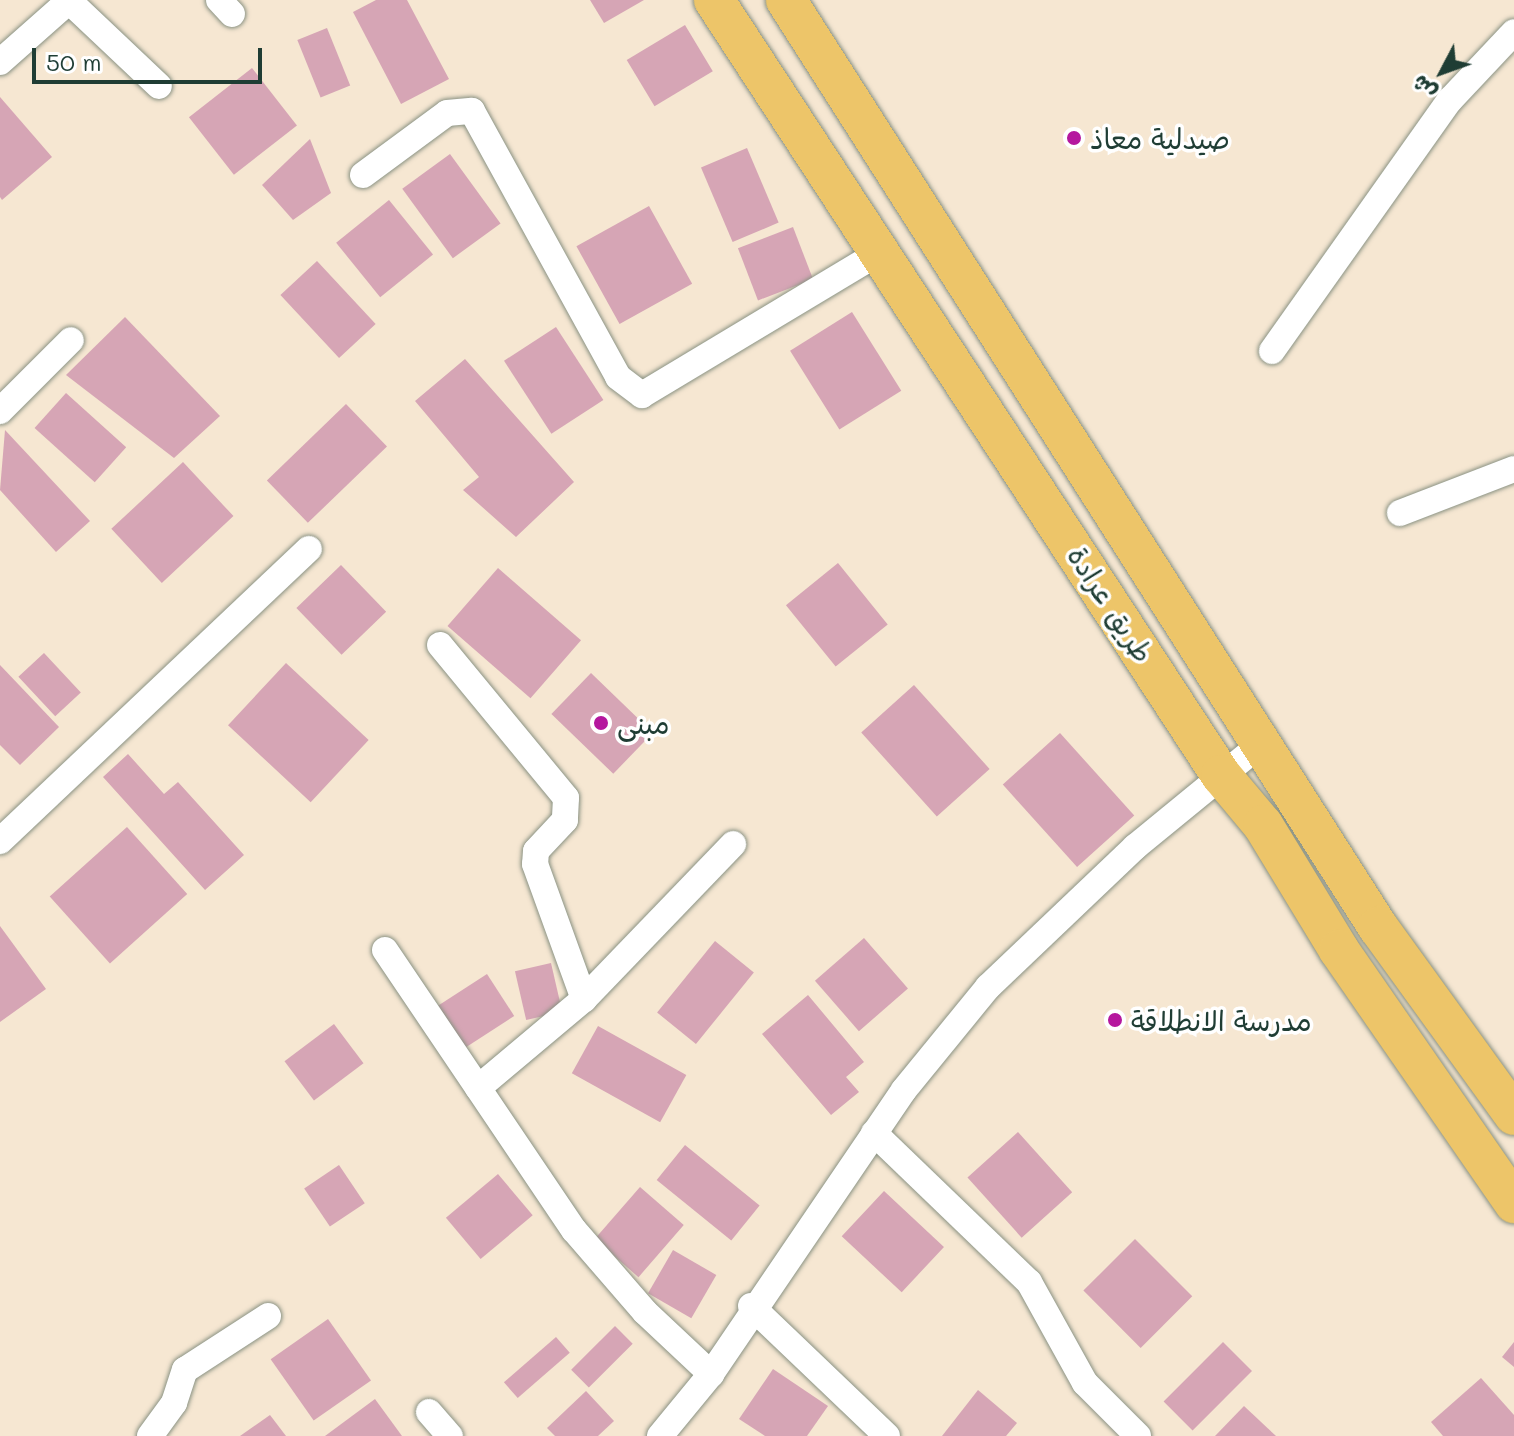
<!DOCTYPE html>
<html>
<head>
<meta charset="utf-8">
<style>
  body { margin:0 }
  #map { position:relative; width:1514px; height:1436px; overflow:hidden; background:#f6e7d2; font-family:Mali,"Playpen Sans Arabic",sans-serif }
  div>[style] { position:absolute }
  .building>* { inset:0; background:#d6a5b5; transform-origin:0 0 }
  .roads { filter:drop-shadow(0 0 2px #8a9283) drop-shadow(0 0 2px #8a9283) }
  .minor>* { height:26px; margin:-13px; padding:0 13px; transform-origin:13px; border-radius:13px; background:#fff }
  .primary>* { height:40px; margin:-20px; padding:0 20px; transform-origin:20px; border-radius:20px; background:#edc569 }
  .dots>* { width:22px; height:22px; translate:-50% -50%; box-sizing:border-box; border:4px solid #fff; border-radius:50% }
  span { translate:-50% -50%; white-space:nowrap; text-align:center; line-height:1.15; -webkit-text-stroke:7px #fff; paint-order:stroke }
  .poi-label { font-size:28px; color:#1f3d34 }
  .left { translate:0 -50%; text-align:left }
  .street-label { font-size:28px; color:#1f3d34 }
  .north { position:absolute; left:1402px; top:32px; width:80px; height:80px; -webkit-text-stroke:6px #fff; paint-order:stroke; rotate:229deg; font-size:22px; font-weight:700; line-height:32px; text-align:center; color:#1f3d34 }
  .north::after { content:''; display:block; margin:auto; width:28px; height:36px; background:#1f3d34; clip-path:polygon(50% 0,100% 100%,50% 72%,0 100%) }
  .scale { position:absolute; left:32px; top:48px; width:230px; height:36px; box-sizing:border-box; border:4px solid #1f3d34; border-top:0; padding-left:10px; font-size:24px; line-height:28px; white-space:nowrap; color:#1f3d34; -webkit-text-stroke:6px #fff; paint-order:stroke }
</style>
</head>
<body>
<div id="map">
  <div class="building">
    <i style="clip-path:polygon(376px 0,407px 0,449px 79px,401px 104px,353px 12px)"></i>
    <i style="clip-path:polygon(590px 0,644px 0,604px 23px)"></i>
    <i style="left:685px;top:25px;width:54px;height:68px;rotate:59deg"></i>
    <i style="left:327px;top:28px;width:62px;height:32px;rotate:68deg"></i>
    <i style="left:252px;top:68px;width:73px;height:80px;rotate:52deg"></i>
    <i style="clip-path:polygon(0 97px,52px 157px,2px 200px,0 197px)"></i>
    <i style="clip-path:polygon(310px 139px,331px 193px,293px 220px,262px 185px)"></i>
    <i style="left:747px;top:148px;width:81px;height:50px;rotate:67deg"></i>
    <i style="left:450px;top:154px;width:86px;height:59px;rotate:54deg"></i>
    <i style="left:389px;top:200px;width:70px;height:68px;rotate:51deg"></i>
    <i style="left:649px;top:206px;width:89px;height:83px;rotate:61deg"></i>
    <i style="left:793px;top:227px;width:56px;height:59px;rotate:69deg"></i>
    <i style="left:317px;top:261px;width:86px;height:50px;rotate:47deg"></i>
    <i style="left:852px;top:312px;width:93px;height:73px;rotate:58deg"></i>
    <i style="clip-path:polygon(125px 317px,220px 416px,174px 458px,66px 375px)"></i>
    <i style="left:556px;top:327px;width:87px;height:62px;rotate:57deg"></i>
    <i style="clip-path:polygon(465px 359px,574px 482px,516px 537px,463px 490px,479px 477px,415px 401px)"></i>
    <i style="left:66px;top:393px;width:81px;height:47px;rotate:42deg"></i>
    <i style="left:346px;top:404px;width:59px;height:110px;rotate:46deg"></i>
    <i style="clip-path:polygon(5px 430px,90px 521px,56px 552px,0 490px)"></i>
    <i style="left:183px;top:462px;width:74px;height:98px;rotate:47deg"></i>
    <i style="left:838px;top:563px;width:79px;height:67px;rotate:51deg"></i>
    <i style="left:341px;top:565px;width:65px;height:62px;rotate:46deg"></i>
    <i style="left:498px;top:568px;width:110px;height:77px;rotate:41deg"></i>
    <i style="left:44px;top:653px;width:54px;height:35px;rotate:47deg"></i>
    <i style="left:286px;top:663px;width:113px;height:85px;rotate:43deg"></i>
    <i style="clip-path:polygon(0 665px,59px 727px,20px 765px,0 745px)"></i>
    <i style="left:591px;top:673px;width:86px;height:57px;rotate:44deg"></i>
    <i style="left:914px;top:685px;width:113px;height:71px;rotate:48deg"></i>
    <i style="left:1060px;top:733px;width:111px;height:77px;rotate:48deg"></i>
    <i style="clip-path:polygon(128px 754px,164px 794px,178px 782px,244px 855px,205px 890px,103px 777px)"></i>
    <i style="left:127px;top:827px;width:90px;height:104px;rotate:48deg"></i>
    <i style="clip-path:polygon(0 926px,46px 989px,0 1022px)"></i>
    <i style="left:864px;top:938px;width:67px;height:65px;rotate:49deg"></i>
    <i style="left:715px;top:941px;width:50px;height:92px;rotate:39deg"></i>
    <i style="left:551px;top:963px;width:50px;height:37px;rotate:77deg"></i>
    <i style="left:487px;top:974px;width:50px;height:58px;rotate:57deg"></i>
    <i style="clip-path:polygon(808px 995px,864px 1062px,846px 1077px,859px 1092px,831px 1115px,762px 1034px)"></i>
    <i style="left:334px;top:1024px;width:49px;height:62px;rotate:53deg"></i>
    <i style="left:598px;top:1026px;width:101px;height:54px;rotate:29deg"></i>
    <i style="left:1018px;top:1132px;width:81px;height:68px;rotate:48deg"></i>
    <i style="left:685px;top:1145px;width:96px;height:45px;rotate:39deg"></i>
    <i style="left:339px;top:1165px;width:46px;height:42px;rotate:56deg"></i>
    <i style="left:498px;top:1174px;width:54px;height:68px;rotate:50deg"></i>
    <i style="left:640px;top:1187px;width:58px;height:69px;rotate:41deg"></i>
    <i style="left:884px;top:1191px;width:82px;height:62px;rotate:43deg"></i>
    <i style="left:1135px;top:1239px;width:81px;height:73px;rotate:45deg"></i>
    <i style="left:673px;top:1250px;width:50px;height:50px;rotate:30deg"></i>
    <i style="left:328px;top:1319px;width:75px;height:70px;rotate:55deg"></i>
    <i style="left:615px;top:1326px;width:25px;height:62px;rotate:45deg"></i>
    <i style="left:556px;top:1337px;width:21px;height:69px;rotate:49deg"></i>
    <i style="left:1223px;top:1342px;width:41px;height:84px;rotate:45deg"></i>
    <i style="clip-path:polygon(1514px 1342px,1514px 1367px,1502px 1357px)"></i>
    <i style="clip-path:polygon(773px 1369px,828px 1406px,807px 1436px,765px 1436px,739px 1419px)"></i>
    <i style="clip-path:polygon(1481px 1378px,1514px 1415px,1514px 1436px,1443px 1436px,1431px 1422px)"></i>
    <i style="clip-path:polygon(978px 1390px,1017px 1423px,1006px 1436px,942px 1436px)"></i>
    <i style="clip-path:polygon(586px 1391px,614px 1421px,598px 1436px,555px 1436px,547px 1428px)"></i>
    <i style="clip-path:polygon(375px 1399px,402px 1436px,325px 1436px)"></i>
    <i style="clip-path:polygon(1244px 1406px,1276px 1436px,1215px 1436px)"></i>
    <i style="clip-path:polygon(270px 1415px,286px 1436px,240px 1436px)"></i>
  </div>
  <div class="roads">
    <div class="minor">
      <i style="left:68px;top:0;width:125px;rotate:43.4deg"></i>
      <i style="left:219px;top:0;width:19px;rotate:47deg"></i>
      <i style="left:0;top:62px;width:92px;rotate:-41.5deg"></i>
      <i style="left:363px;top:175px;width:104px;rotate:-36.4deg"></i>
      <i style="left:447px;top:113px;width:25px;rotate:-5deg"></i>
      <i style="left:472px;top:111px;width:303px;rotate:61.2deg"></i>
      <i style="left:618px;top:377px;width:30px;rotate:37deg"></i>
      <i style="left:642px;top:395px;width:281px;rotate:-31deg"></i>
      <i style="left:1272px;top:351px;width:308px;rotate:-54.7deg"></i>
      <i style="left:1450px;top:100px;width:93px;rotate:-46.7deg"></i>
      <i style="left:0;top:411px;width:100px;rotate:-45deg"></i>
      <i style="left:1400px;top:513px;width:122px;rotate:-21.1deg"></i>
      <i style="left:440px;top:645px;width:198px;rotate:50.5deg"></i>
      <i style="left:566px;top:798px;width:22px;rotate:93deg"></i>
      <i style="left:565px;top:820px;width:42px;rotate:133.1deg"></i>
      <i style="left:536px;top:851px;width:13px;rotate:94deg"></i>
      <i style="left:535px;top:864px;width:144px;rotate:70.1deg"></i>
      <i style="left:0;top:841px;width:425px;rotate:-43.4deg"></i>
      <i style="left:385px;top:950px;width:338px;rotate:56deg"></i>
      <i style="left:574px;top:1230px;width:108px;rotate:49.1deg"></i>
      <i style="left:645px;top:1312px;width:91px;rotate:43.2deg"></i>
      <i style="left:478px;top:1088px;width:138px;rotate:-40deg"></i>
      <i style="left:584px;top:999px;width:215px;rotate:-46.1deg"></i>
      <i style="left:874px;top:1133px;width:215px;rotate:43.9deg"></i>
      <i style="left:1029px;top:1282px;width:115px;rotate:61deg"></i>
      <i style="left:1085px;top:1383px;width:75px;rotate:45deg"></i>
      <i style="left:751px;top:1306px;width:188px;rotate:43.7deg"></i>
      <i style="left:429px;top:1412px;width:32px;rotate:49deg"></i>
      <i style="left:150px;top:1436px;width:41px;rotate:-54deg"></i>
      <i style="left:174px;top:1403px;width:35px;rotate:-72deg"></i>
      <i style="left:185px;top:1370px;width:99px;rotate:-33deg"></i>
      <i style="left:660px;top:1436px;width:80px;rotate:-50.6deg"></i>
      <i style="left:711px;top:1374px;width:343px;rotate:-55.8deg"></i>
      <i style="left:904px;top:1090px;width:133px;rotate:-50.8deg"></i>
      <i style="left:988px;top:987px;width:203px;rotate:-43.6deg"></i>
      <i style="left:1135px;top:847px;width:164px;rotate:-39.3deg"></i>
    </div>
    <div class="primary">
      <i style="left:714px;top:0;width:926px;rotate:56.81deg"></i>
      <i style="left:1221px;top:775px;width:65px;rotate:50deg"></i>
      <i style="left:1263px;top:825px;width:146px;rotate:58.7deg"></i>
      <i style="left:1339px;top:950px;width:308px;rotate:55.3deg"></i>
      <i style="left:786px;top:0;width:1100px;rotate:57.44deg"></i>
      <i style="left:1378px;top:927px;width:232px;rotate:54.1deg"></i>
    </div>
  </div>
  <div class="dots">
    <i style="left:1074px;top:138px;background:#b5179e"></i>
    <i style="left:601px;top:723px;background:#b5179e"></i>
    <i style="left:1115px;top:1020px;background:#b5179e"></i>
  </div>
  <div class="poi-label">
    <span class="left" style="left:1090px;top:138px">صيدلية معاذ</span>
    <span class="left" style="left:617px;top:723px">مبنى</span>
    <span class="left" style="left:1131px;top:1020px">مدرسة الانطلاقة</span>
  </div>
  <div class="street-label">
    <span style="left:1111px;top:604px;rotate:57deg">طريق عرادة</span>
  </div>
  <div class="north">ش</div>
  <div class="scale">50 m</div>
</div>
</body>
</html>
